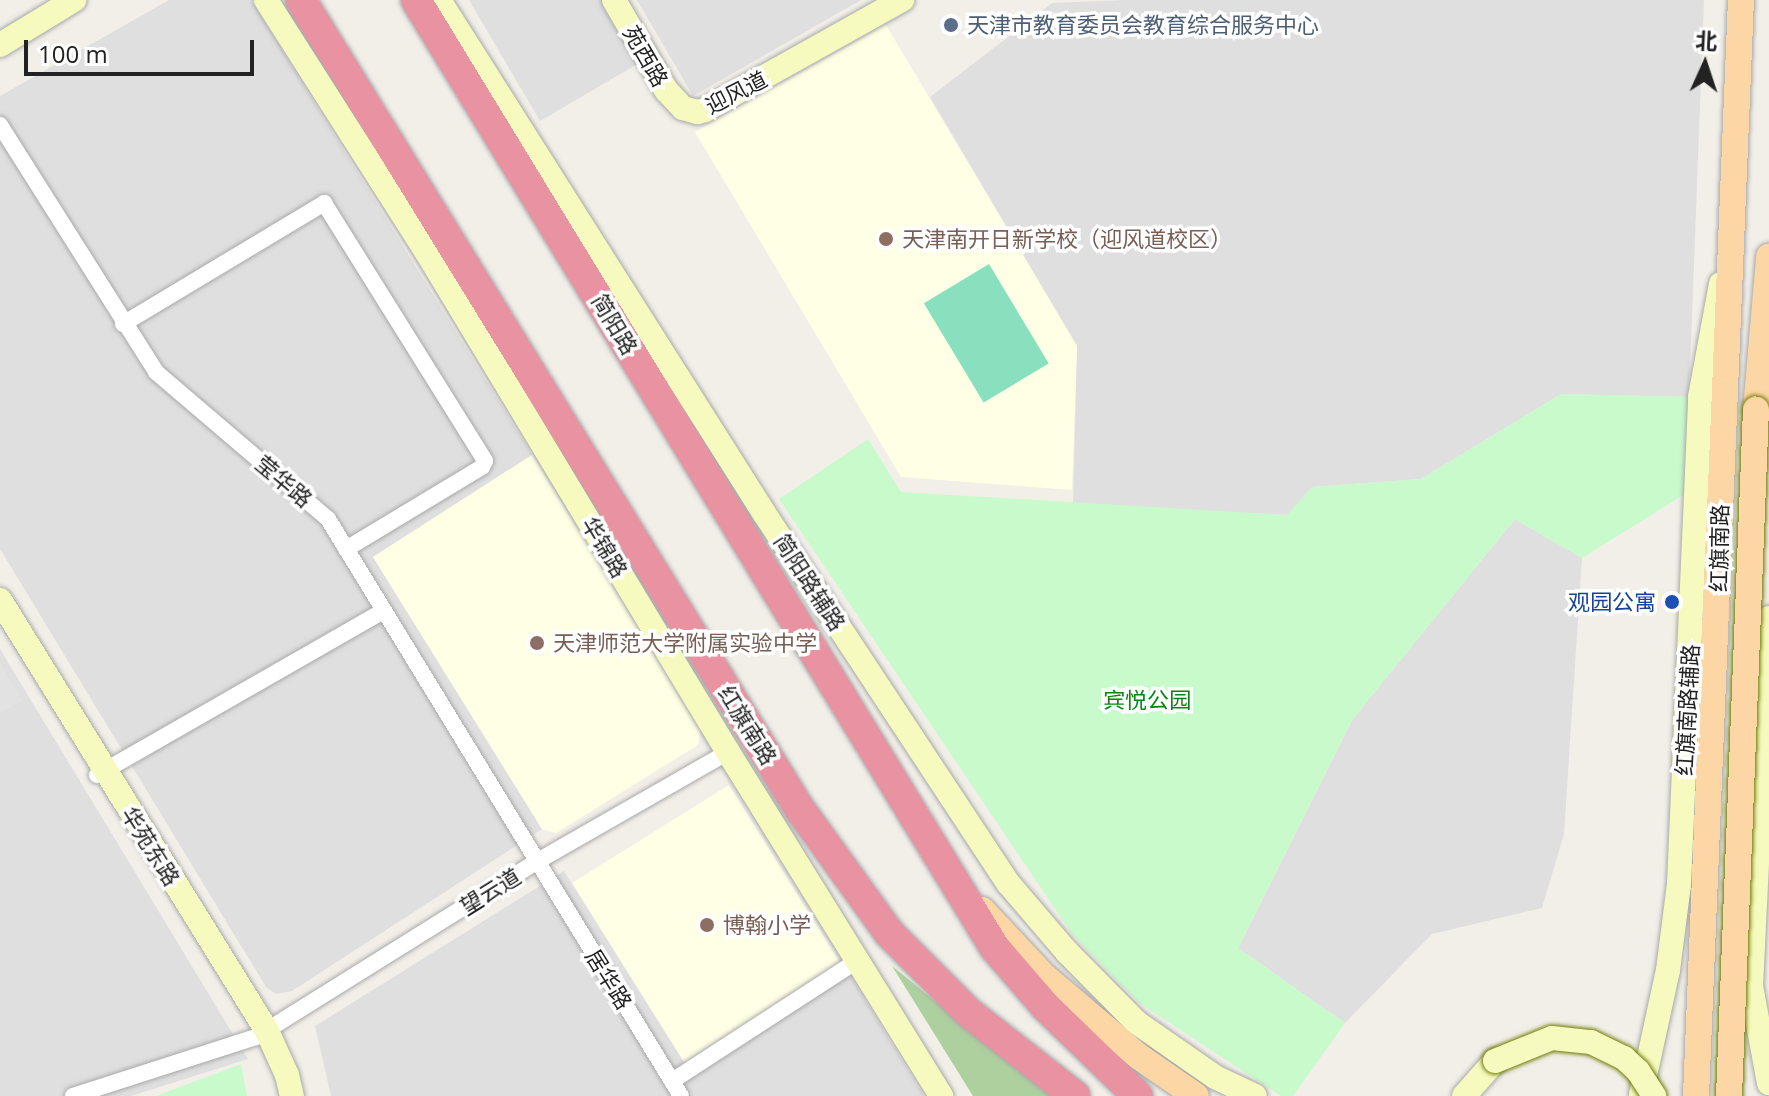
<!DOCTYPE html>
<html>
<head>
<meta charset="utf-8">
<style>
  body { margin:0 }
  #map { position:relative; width:1769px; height:1096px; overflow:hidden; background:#f2efe9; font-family:"Open Sans","Noto Sans SC",sans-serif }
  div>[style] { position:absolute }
  .residential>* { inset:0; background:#e0dfdf }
  .education>* { inset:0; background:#ffffe5; transform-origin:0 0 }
  .forest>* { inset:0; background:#add19e }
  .park>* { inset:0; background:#c8facc }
  .pitch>* { inset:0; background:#88e0be; transform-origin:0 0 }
  .parking>* { inset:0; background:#e2e2e2 }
  .roads { filter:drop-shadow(0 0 2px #a9a9a9) drop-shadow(0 0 2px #a9a9a9) }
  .street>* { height:16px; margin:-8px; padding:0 8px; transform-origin:8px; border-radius:8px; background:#fff }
  .secondary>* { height:24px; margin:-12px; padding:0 12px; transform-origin:12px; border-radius:12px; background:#f7fabf }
  .primary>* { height:26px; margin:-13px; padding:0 13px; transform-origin:13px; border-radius:13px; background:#fcd6a4 }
  .highway>* { height:30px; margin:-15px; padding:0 15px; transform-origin:15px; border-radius:15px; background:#e892a2 }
  .bridges { filter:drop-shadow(0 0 2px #707d05) drop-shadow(0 0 2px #707d05) }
  .secondary-bridge>* { height:24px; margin:-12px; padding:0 12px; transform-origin:12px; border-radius:12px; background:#f7fabf }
  .primary-bridge>* { height:26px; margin:-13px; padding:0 13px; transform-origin:13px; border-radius:13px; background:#fcd6a4 }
  .dots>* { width:22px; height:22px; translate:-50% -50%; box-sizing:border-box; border:4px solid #fff; border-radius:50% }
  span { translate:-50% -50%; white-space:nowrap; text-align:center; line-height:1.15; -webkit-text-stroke:7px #fff; paint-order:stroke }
  .service-label { font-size:22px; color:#4e5e75 }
  .left { translate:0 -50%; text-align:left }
  .street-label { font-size:22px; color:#222 }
  .education-label { font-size:22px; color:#785e54 }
  .transit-label { font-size:22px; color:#164399 }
  .right { translate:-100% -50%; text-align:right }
  .park-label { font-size:22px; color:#0c8416 }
  .north { position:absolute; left:1665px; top:24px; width:80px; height:80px; -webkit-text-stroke:6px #fff; paint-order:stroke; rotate:3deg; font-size:22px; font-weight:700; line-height:32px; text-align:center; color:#222 }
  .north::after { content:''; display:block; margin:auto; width:28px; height:36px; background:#222; clip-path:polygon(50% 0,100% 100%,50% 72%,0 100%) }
  .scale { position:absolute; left:24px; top:40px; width:230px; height:36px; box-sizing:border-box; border:4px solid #222; border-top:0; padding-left:10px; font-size:24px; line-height:28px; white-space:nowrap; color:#222; -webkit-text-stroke:6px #fff; paint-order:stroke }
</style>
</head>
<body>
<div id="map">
  <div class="residential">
    <i style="clip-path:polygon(169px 0,251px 0,532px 455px,373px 557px,542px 829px,292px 991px,276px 994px,266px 987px,0 549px,0 96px)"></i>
    <i style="clip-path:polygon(469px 0,604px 0,641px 62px,540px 121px)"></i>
    <i style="clip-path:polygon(637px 0,861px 0,693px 96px)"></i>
    <i style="clip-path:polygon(1124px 0,1704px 0,1689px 397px,1561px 394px,1421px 479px,1312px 487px,1288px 515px,1073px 504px,1077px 346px,930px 97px,1052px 3px)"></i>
    <i style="clip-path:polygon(1515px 519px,1582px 558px,1564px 834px,1542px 908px,1432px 934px,1345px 1023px,1238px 948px,1352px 720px)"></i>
    <i style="clip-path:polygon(0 649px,248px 1059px,131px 1096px,0 1096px)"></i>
    <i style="clip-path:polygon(564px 871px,688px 1068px,847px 970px,924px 1096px,331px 1096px,315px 1026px)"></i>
  </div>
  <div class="education">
    <i style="clip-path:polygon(886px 25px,1077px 346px,1072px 490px,901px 477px,695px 132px)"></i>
    <i style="clip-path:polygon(532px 455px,701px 729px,698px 745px,556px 833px,542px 829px,373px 557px)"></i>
    <i style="left:729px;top:785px;width:216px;height:185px;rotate:58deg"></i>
  </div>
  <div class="forest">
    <i style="clip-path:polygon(892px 966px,1052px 1096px,973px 1096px)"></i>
  </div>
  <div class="park">
    <i style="clip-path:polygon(1561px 394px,1689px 397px,1685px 494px,1582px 558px,1515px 519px,1352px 720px,1238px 948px,1345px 1023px,1293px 1096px,1281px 1096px,1138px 1002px,1072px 934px,779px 499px,868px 439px,901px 492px,1287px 515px,1312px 487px,1421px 479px)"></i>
    <i style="clip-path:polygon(241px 1064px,247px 1096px,156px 1096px)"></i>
  </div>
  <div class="pitch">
    <i style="left:989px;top:264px;width:116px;height:76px;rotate:59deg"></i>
  </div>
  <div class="parking">
    <i style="clip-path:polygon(0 662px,22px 701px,0 713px)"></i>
  </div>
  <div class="roads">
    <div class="street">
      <i style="left:0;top:125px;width:292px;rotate:57.7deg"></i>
      <i style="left:156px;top:372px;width:226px;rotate:40.5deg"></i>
      <i style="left:328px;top:519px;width:676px;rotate:58.54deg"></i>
      <i style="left:123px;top:324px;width:235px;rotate:-31deg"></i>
      <i style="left:324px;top:203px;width:304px;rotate:58deg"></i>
      <i style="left:485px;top:461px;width:7px;rotate:117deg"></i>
      <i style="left:482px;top:467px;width:159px;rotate:148.9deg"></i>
      <i style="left:97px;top:775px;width:330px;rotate:-29.8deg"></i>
      <i style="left:672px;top:1081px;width:222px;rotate:-33deg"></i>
      <i style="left:73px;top:1096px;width:192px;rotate:-17.9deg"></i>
      <i style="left:256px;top:1037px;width:330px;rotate:-32deg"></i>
      <i style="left:536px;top:862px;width:221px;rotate:-29.8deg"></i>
    </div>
    <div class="secondary">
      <i style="left:266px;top:0;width:298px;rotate:57.5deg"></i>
      <i style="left:426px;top:251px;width:585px;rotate:58.92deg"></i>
      <i style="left:728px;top:752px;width:405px;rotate:58.2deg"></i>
      <i style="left:439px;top:0;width:607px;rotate:57.64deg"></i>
      <i style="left:764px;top:513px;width:443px;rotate:56.6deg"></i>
      <i style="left:1008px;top:883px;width:91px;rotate:49.5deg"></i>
      <i style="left:1067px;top:952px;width:98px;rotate:45.4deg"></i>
      <i style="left:1136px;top:1022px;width:96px;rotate:34.8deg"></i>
      <i style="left:1215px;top:1077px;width:44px;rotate:25.4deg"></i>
      <i style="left:614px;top:0;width:104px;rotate:60deg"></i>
      <i style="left:666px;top:90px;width:25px;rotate:47deg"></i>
      <i style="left:683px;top:108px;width:15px;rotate:16deg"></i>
      <i style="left:697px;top:112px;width:8px;rotate:-14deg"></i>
      <i style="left:705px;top:110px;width:226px;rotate:-29.2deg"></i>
      <i style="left:0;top:45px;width:87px;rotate:-31.3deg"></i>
      <i style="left:0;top:600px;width:507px;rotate:58.22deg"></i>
      <i style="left:267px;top:1031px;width:48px;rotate:65.6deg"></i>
      <i style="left:287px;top:1075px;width:22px;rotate:77deg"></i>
      <i style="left:1769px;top:618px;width:368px;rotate:92.8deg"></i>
      <i style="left:1751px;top:986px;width:99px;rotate:79.5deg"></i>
      <i style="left:1641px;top:1094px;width:127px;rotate:-77.7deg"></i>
      <i style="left:1668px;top:970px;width:87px;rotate:-82.7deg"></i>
      <i style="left:1679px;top:884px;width:487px;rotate:-87.5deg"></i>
      <i style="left:1700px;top:397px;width:115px;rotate:-79.5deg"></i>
      <i style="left:1464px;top:1096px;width:47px;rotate:-48.5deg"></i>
    </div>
    <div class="primary">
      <i style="left:1756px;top:410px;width:154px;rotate:-85.1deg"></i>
      <i style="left:982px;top:910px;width:92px;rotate:46.8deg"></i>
      <i style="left:1045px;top:977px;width:122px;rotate:40.3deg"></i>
      <i style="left:1138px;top:1056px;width:70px;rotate:34.6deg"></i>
      <i style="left:1696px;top:1096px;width:1097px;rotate:-87.65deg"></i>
    </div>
    <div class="highway">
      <i style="left:301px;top:0;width:949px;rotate:58.35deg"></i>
      <i style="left:799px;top:808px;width:155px;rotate:54.2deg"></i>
      <i style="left:890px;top:934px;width:110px;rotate:45deg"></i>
      <i style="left:968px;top:1012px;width:136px;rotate:38.1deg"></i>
      <i style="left:416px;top:0;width:1111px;rotate:58.59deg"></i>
      <i style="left:995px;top:948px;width:77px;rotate:49.2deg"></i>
      <i style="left:1045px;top:1006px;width:129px;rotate:44.1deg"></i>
    </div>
  </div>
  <div class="bridges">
    <div class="secondary-bridge">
      <i style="left:1495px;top:1061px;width:61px;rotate:-22deg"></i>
      <i style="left:1552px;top:1038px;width:39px;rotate:6deg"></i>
      <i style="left:1591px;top:1042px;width:37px;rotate:26deg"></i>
      <i style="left:1624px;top:1058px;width:19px;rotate:43deg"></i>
      <i style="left:1638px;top:1071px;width:30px;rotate:57deg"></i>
    </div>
    <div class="primary-bridge">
      <i style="left:1729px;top:1096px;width:687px;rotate:-87.75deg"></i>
    </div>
  </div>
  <div class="dots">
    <i style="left:951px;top:25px;background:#5c6f8a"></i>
    <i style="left:886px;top:239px;background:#8d6e63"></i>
    <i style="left:1672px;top:602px;background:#1a4fb4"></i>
    <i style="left:537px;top:643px;background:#8d6e63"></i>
    <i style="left:707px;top:925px;background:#8d6e63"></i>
  </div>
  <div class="service-label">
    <span class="left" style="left:967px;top:25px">天津市教育委员会教育综合服务中心</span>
  </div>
  <div class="street-label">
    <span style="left:646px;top:56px;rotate:60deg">苑西路</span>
    <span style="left:736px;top:92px;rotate:-27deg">迎风道</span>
    <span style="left:615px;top:324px;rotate:59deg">简阳路</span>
    <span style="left:284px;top:481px;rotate:40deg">莹华路</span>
    <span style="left:605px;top:547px;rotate:59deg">华锦路</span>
    <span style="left:1719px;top:548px;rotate:-89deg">红旗南路</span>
    <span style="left:810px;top:582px;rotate:57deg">简阳路辅路</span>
    <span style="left:1687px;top:710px;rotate:-87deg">红旗南路辅路</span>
    <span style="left:748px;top:725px;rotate:58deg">红旗南路</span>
    <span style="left:151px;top:846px;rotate:58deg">华苑东路</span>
    <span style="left:490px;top:891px;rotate:-32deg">望云道</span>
    <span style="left:609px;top:979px;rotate:58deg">居华路</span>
  </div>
  <div class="education-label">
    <span class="left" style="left:902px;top:239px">天津南开日新学校（迎风道校区）</span>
    <span class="left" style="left:553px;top:643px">天津师范大学附属实验中学</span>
    <span class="left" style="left:723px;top:925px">博翰小学</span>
  </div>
  <div class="transit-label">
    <span class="right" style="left:1656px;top:602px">观园公寓</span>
  </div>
  <div class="park-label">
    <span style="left:1147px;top:700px">宾悦公园</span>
  </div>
  <div class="north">北</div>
  <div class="scale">100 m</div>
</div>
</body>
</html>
